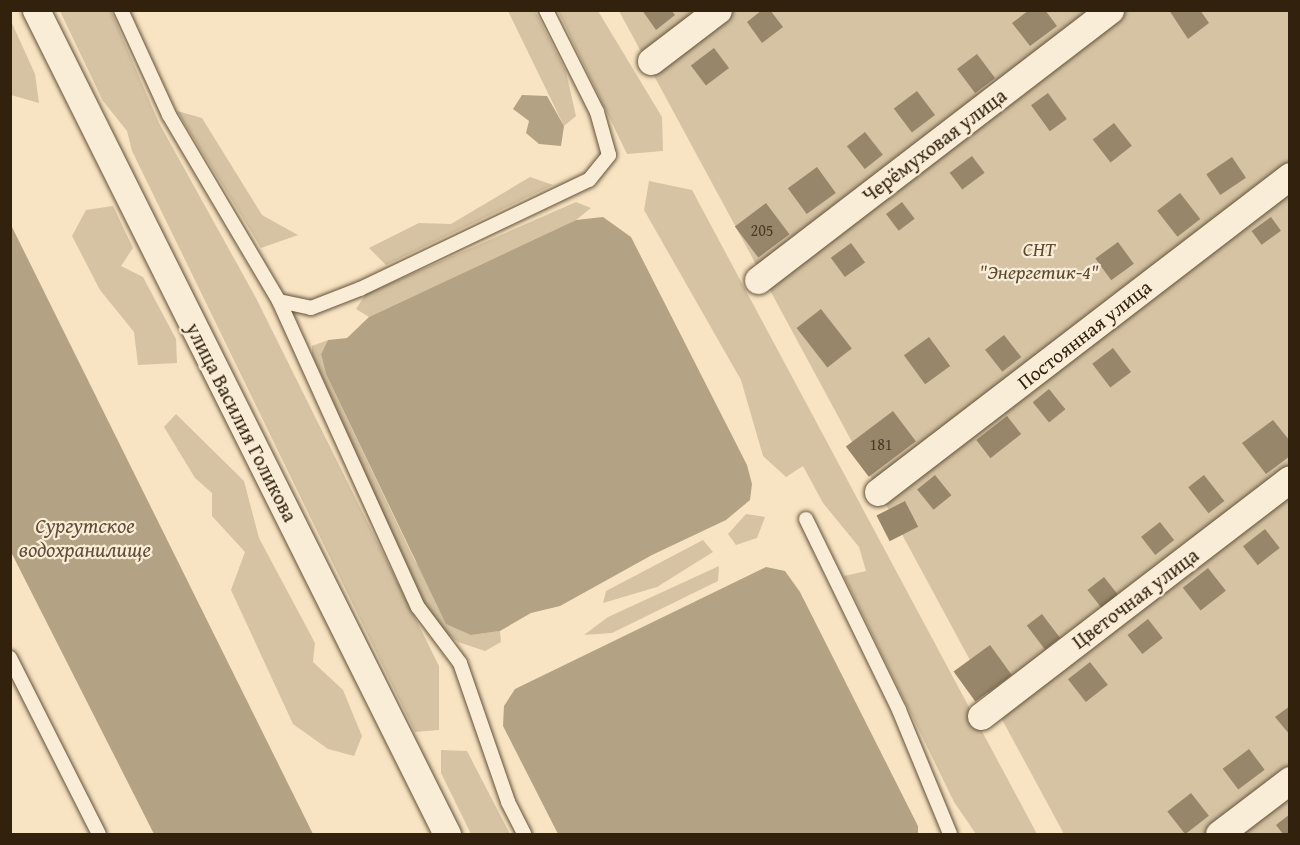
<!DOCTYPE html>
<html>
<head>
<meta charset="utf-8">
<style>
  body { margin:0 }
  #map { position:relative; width:1300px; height:845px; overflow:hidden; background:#f8e4c2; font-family:"Gentium Book Plus",serif }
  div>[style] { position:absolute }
  .green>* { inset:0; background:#d6c3a3 }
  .water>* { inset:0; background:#b4a284 }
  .building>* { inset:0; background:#98866b; transform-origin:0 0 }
  .roads { filter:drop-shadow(0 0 2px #63523a) drop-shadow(0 0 2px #63523a) }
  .service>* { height:14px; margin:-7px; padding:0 7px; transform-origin:7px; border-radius:7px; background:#faedd7 }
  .minor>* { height:27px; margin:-13.5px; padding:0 13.5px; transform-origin:13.5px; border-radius:13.5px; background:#faedd7 }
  span { translate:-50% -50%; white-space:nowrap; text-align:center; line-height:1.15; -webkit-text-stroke:4.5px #faedd7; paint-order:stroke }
  .number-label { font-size:16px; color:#4b3a24 }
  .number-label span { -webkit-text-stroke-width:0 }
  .street-label { font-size:20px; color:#31210d }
  .park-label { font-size:20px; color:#5a4a32; font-style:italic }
  .water-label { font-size:21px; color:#5f4e37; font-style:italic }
  .frame { position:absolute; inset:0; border:12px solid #31210d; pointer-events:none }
</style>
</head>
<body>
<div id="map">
  <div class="green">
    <i style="clip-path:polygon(60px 11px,111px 11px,159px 123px,256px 298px,439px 666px,439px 730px,415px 732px,132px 151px,127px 131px,103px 101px)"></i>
    <i style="clip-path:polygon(508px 11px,535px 11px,566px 72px,576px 116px,564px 126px)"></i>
    <i style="clip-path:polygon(558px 11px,598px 11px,662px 117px,663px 151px,627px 154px)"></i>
    <i style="clip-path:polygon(619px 11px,1289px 11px,1289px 834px,1064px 834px)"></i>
    <i style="clip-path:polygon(11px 21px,35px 74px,39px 103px,11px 95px)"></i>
    <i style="clip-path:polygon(177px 111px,202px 118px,262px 215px,298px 235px,261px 248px)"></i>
    <i style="clip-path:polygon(530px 177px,553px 185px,386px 265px,369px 248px,419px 223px,451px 224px)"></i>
    <i style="clip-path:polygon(649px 181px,692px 190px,1037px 834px,976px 834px,954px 802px,844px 576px,866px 571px,859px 547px,823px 503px,803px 466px,786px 477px,763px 456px,741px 380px,644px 210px)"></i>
    <i style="clip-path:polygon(576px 202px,591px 208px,576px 220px,369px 317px,356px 309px,366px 294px)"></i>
    <i style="clip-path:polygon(113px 206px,133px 248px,121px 266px,143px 277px,176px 339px,177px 363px,138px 365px,134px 332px,100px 290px,72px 236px,86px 210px)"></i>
    <i style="clip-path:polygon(328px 340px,321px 354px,326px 374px,415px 561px,471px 635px,500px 631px,501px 642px,485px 651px,458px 642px,442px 630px,421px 599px,312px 354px,312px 346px)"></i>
    <i style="clip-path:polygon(176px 414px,244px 481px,259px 538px,315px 643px,313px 662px,343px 690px,362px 736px,354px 756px,328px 749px,293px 724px,231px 590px,245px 552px,212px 516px,212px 493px,195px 478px,164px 427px)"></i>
    <i style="clip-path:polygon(746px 514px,765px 517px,757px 538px,736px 545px,728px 534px)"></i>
    <i style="clip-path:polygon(703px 540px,713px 552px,657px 587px,603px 603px,606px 591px)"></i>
    <i style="clip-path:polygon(719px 566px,718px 581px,612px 633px,584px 635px,608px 617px)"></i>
    <i style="clip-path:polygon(441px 750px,467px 751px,510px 834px,471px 834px,441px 773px)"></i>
  </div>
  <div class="water">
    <i style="clip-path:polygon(522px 95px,547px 96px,564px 126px,561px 146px,539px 144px,526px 133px,529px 121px,513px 109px)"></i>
    <i style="clip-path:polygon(603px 217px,631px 237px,747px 465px,752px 484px,750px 500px,726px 520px,652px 555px,560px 606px,531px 613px,500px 631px,471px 635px,446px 624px,326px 374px,321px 354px,328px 340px,347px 338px,369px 317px,576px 220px)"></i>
    <i style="clip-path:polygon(10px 225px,11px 225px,313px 834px,154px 834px,11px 552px)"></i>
    <i style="clip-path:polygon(766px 567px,785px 571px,800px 592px,918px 826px,918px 834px,558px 834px,503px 726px,504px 706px,515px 689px)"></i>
  </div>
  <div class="building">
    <i style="clip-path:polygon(642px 10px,671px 10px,675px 15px,656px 30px)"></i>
    <i style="clip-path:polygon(762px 10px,770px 10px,783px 27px,762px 43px,747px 22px)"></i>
    <i style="clip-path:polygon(1029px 10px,1045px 10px,1057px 26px,1030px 46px,1012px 23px)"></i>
    <i style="clip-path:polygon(1169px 10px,1200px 10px,1209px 23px,1188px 39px)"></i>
    <i style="left:714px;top:48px;width:25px;height:29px;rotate:53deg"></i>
    <i style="left:977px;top:54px;width:30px;height:25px;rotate:53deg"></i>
    <i style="left:917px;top:91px;width:30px;height:29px;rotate:53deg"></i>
    <i style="left:1048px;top:93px;width:32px;height:21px;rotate:54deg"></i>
    <i style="left:1114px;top:123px;width:29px;height:27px;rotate:52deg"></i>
    <i style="left:865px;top:132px;width:29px;height:23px;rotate:52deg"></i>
    <i style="left:972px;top:156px;width:21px;height:28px;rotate:53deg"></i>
    <i style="left:1232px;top:157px;width:25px;height:31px;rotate:56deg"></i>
    <i style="left:817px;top:167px;width:32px;height:36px;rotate:54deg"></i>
    <i style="left:1180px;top:193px;width:33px;height:29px;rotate:52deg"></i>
    <i style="left:902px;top:202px;width:21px;height:20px;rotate:53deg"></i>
    <i style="left:766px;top:203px;width:39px;height:39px;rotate:53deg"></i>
    <i style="left:1271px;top:217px;width:17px;height:24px;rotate:54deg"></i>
    <i style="left:1118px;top:242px;width:27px;height:28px;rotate:54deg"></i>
    <i style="left:851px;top:243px;width:24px;height:25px;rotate:54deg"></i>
    <i style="left:821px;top:309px;width:50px;height:31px;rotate:52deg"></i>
    <i style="left:1004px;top:335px;width:28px;height:24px;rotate:52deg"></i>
    <i style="left:929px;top:337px;width:36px;height:31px;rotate:54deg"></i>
    <i style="left:1113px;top:348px;width:30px;height:26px;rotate:53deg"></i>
    <i style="left:1049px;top:389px;width:26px;height:21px;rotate:51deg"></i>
    <i style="left:893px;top:411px;width:38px;height:59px;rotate:53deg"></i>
    <i style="left:1007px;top:416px;width:23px;height:39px;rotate:52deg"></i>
    <i style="clip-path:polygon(1273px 420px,1290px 441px,1290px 456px,1266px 474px,1242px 443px)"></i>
    <i style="left:935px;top:475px;width:26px;height:23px;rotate:51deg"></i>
    <i style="left:1204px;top:475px;width:33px;height:20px;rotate:52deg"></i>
    <i style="left:905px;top:501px;width:29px;height:32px;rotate:63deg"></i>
    <i style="left:1160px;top:522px;width:23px;height:24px;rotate:52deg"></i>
    <i style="left:1265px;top:529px;width:24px;height:28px;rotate:52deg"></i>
    <i style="left:1208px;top:568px;width:29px;height:32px;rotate:52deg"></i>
    <i style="left:1104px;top:577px;width:23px;height:21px;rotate:52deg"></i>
    <i style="left:1042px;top:614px;width:30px;height:19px;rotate:53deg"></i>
    <i style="left:1148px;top:619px;width:24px;height:26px;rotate:52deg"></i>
    <i style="left:990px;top:645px;width:37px;height:45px;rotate:54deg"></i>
    <i style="left:1090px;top:662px;width:29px;height:28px;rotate:52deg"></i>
    <i style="clip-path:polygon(1290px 706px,1290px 735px,1275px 717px)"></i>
    <i style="left:1249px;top:749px;width:26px;height:33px;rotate:53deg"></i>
    <i style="left:1191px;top:793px;width:29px;height:30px;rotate:52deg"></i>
    <i style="clip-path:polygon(1290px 814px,1290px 834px,1283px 834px,1276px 825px)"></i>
  </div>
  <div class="roads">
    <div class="service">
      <i style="left:121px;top:10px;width:115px;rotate:65.4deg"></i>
      <i style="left:169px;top:115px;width:216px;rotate:59.4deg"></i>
      <i style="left:279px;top:301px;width:336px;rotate:65.6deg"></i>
      <i style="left:418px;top:607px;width:70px;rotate:53.1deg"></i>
      <i style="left:460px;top:663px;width:147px;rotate:70.9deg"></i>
      <i style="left:508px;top:802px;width:36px;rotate:63deg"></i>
      <i style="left:279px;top:301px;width:33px;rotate:12deg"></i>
      <i style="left:311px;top:308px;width:53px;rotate:-21.2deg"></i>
      <i style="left:360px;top:289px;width:254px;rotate:-25.5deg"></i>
      <i style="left:589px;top:180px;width:32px;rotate:-51deg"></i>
      <i style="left:609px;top:155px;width:45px;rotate:-105.6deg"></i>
      <i style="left:597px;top:112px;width:114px;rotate:-116.6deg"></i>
      <i style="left:806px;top:519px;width:212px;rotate:64deg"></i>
      <i style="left:899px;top:710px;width:134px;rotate:67.6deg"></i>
      <i style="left:10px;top:658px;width:197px;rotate:63.2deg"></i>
    </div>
    <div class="minor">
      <i style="left:36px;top:10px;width:921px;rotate:63.49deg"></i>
      <i style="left:651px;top:61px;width:84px;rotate:-37.3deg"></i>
      <i style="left:758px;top:280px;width:444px;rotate:-37.5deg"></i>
      <i style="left:878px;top:492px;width:519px;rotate:-37.49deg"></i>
      <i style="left:981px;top:716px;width:389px;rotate:-37.5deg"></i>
      <i style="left:1219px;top:834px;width:89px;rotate:-37.3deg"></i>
    </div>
  </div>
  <div class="number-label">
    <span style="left:762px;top:230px">205</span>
    <span style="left:881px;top:444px">181</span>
  </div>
  <div class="street-label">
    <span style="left:934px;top:145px;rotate:-37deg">Черёмуховая улица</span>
    <span style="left:1084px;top:334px;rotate:-38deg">Постоянная улица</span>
    <span style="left:242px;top:422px;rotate:63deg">улица Василия Голикова</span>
    <span style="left:1135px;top:598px;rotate:-37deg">Цветочная улица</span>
  </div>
  <div class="park-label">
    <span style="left:1039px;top:260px">СНТ<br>"Энергетик-4"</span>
  </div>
  <div class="water-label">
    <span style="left:85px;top:538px">Сургутское<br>водохранилище</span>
  </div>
  <div class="frame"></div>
</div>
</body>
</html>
